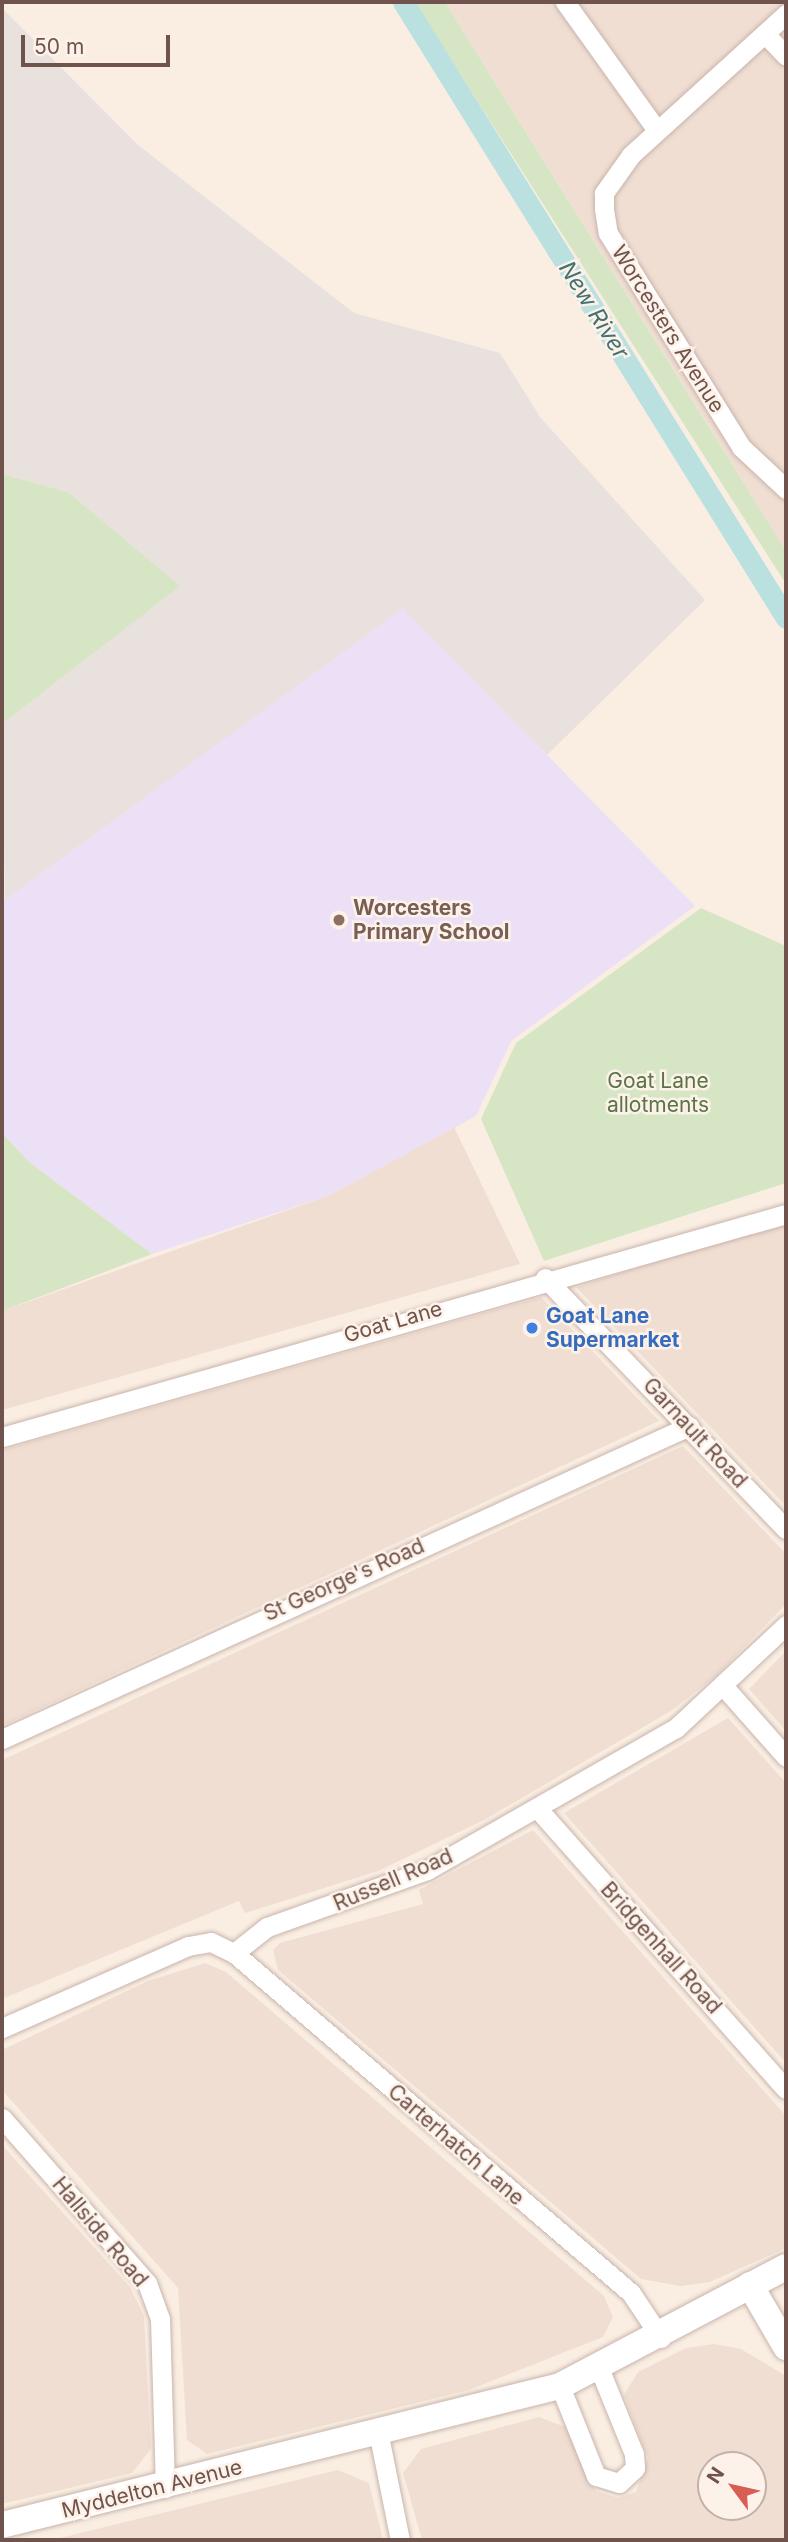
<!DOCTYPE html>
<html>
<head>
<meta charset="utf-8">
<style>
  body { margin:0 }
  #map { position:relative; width:788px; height:2542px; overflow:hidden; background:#faeee3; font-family:Inter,sans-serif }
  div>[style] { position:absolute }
  .residential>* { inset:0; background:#f0ded3 }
  .industrial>* { inset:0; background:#e9e1de }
  .education>* { inset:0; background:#ebe0f6 }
  .green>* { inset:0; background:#d6e5c4 }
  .canal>* { height:21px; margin:-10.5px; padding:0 10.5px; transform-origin:10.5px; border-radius:10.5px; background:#bae1e0 }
  .roads { filter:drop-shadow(0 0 2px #c9b4ab) drop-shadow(0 0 2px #c9b4ab) }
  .street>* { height:19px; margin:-9.5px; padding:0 9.5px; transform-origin:9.5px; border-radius:9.5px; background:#fff }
  .secondary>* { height:26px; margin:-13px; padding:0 13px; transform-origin:13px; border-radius:13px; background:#fff }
  .dots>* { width:19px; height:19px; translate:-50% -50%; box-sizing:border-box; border:4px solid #fdf2e9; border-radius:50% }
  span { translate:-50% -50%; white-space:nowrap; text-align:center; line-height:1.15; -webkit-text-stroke:5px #fdf2e9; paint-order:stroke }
  .street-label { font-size:21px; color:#6f534c }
  .education-label { font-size:21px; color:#785e54; font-weight:700 }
  .left { translate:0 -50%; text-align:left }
  .park-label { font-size:21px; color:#5a7445 }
  .shop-label { font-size:21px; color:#366cbe; font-weight:700 }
  .water-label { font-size:23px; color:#427273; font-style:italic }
  .frame { position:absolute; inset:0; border:4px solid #6f534c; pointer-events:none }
  .north { position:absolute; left:697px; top:2451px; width:70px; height:70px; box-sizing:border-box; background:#fdf2e9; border:2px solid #c4b2aa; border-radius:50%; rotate:303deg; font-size:19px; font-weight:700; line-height:28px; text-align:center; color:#6f534c }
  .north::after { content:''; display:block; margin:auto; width:24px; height:32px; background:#d85e54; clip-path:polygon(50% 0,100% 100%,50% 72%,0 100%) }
  .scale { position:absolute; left:21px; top:35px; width:149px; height:32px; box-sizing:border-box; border:4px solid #6f534c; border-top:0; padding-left:9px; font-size:21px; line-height:24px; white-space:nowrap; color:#6f534c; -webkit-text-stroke:5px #fdf2e9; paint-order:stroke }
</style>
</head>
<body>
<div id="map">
  <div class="residential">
    <i style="clip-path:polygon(445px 2px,786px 2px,786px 551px,713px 433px)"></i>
    <i style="clip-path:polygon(454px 1127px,520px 1264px,2px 1410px,2px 1311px,330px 1195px)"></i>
    <i style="clip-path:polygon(786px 1221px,786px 1506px,576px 1287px)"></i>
    <i style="clip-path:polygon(541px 1297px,659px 1421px,2px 1726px,2px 1450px)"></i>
    <i style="clip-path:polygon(683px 1446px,786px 1554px,786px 1604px,717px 1675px,671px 1711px,484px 1820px,378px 1871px,245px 1913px,239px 1901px,2px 1999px,2px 1760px)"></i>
    <i style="clip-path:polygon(786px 1651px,786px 1731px,749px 1689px)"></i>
    <i style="clip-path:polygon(728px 1718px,786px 1783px,786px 2063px,564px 1813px)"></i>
    <i style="clip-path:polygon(533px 1830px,786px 2116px,786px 2248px,710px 2282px,681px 2286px,641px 2279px,278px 1970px,273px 1950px,280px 1943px,423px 1904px,419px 1890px)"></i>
    <i style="clip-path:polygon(205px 1963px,226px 1972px,604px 2296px,613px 2317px,603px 2337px,469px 2390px,207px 2454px,187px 2440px,178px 2288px,2px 2090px,2px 2050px,148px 1981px)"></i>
    <i style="clip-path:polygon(2px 2145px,130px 2287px,144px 2316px,151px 2449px,132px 2473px,2px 2504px)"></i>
    <i style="clip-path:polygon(evenodd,714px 2344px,741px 2349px,786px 2376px,786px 2540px,422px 2540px,403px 2473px,421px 2449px,539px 2417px,565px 2427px,596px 2491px,618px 2498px,636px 2492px,648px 2458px,624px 2395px,638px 2372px,686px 2348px,714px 2344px,711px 2465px,753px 2465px,753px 2507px,711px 2507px,711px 2465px)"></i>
    <i style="clip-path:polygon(338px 2470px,369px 2483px,383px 2540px,52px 2540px)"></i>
  </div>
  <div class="industrial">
    <i style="clip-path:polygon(2px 8px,138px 145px,354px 313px,500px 353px,540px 417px,705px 600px,547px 755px,403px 609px,5px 900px,2px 724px,179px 586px,68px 492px,2px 474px)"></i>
  </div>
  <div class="education">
    <i style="clip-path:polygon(403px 608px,695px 906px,511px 1041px,476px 1116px,330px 1195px,152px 1254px,29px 1162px,2px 1133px,2px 902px)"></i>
  </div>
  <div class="green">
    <i style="clip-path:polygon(414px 2px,445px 2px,786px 551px,786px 584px)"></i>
    <i style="clip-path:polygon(2px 474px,68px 492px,180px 586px,2px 724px)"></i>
    <i style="clip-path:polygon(701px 908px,786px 946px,786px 1183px,544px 1261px,481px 1119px,516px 1043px)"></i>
    <i style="clip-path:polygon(2px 1133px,29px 1162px,152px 1254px,2px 1311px)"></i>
  </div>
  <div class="canal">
    <i style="left:403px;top:2px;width:725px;rotate:58.13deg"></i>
  </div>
  <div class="roads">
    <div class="street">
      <i style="left:565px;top:2px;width:156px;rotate:54.4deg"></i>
      <i style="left:786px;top:14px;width:210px;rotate:137.7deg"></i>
      <i style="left:631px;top:155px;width:47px;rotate:125.4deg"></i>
      <i style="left:604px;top:193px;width:16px;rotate:90deg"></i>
      <i style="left:604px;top:209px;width:24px;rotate:81deg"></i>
      <i style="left:608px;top:233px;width:252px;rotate:58.1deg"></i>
      <i style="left:741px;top:447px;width:62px;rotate:43deg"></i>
      <i style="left:765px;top:34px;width:30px;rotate:46deg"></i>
      <i style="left:545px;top:1278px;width:348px;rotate:46.2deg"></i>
      <i style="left:2px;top:1437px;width:815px;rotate:-15.88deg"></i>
      <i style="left:725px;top:1688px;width:92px;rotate:48.5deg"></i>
      <i style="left:2px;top:1739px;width:755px;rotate:-24.49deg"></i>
      <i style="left:537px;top:1808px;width:375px;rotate:48.5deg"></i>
      <i style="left:234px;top:1953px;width:523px;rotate:40.58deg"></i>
      <i style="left:631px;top:2293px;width:54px;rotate:56.3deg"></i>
      <i style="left:2px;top:2028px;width:203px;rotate:-23.8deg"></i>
      <i style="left:188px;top:1946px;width:23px;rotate:-10deg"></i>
      <i style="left:211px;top:1942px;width:25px;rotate:26deg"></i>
      <i style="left:234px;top:1953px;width:42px;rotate:-38.2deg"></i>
      <i style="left:267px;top:1927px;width:170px;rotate:-19.6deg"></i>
      <i style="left:427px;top:1870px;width:287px;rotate:-29.7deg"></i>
      <i style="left:676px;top:1728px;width:151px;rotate:-43.1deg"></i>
      <i style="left:2px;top:2118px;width:220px;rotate:48.7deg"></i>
      <i style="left:147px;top:2283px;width:38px;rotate:70deg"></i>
      <i style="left:160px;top:2319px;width:169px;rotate:88.3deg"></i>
      <i style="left:560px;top:2386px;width:97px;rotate:68.2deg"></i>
      <i style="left:596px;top:2476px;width:24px;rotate:17deg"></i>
      <i style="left:619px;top:2483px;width:22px;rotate:-43deg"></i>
      <i style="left:635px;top:2468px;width:14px;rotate:-94deg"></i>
      <i style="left:634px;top:2454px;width:93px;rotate:-112.1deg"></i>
      <i style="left:380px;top:2441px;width:101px;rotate:78.6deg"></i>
    </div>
    <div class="secondary">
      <i style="left:750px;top:2285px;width:72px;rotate:59.9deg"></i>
      <i style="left:2px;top:2525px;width:575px;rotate:-13.99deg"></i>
      <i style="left:560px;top:2386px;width:255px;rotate:-27.8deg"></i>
    </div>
  </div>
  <div class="dots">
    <i style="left:339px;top:920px;background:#8d6e63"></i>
    <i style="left:532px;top:1328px;background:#3f7fe0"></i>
  </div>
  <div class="street-label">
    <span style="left:668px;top:329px;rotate:58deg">Worcesters Avenue</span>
    <span style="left:393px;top:1322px;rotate:-16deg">Goat Lane</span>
    <span style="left:695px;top:1433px;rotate:47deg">Garnault Road</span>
    <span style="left:344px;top:1580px;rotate:-24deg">St George's Road</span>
    <span style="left:393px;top:1880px;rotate:-23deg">Russell Road</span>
    <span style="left:661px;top:1948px;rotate:48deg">Bridgenhall Road</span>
    <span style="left:456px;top:2145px;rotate:41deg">Carterhatch Lane</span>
    <span style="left:100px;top:2232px;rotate:50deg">Hallside Road</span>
    <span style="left:152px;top:2489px;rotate:-14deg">Myddelton Avenue</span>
  </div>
  <div class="education-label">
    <span class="left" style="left:353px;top:920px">Worcesters<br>Primary School</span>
  </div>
  <div class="park-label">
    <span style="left:658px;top:1093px">Goat Lane<br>allotments</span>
  </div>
  <div class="shop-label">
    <span class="left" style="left:546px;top:1328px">Goat Lane<br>Supermarket</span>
  </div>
  <div class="water-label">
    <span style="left:594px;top:310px;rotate:58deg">New River</span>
  </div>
  <div class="frame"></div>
  <div class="north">N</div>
  <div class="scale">50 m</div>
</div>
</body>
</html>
